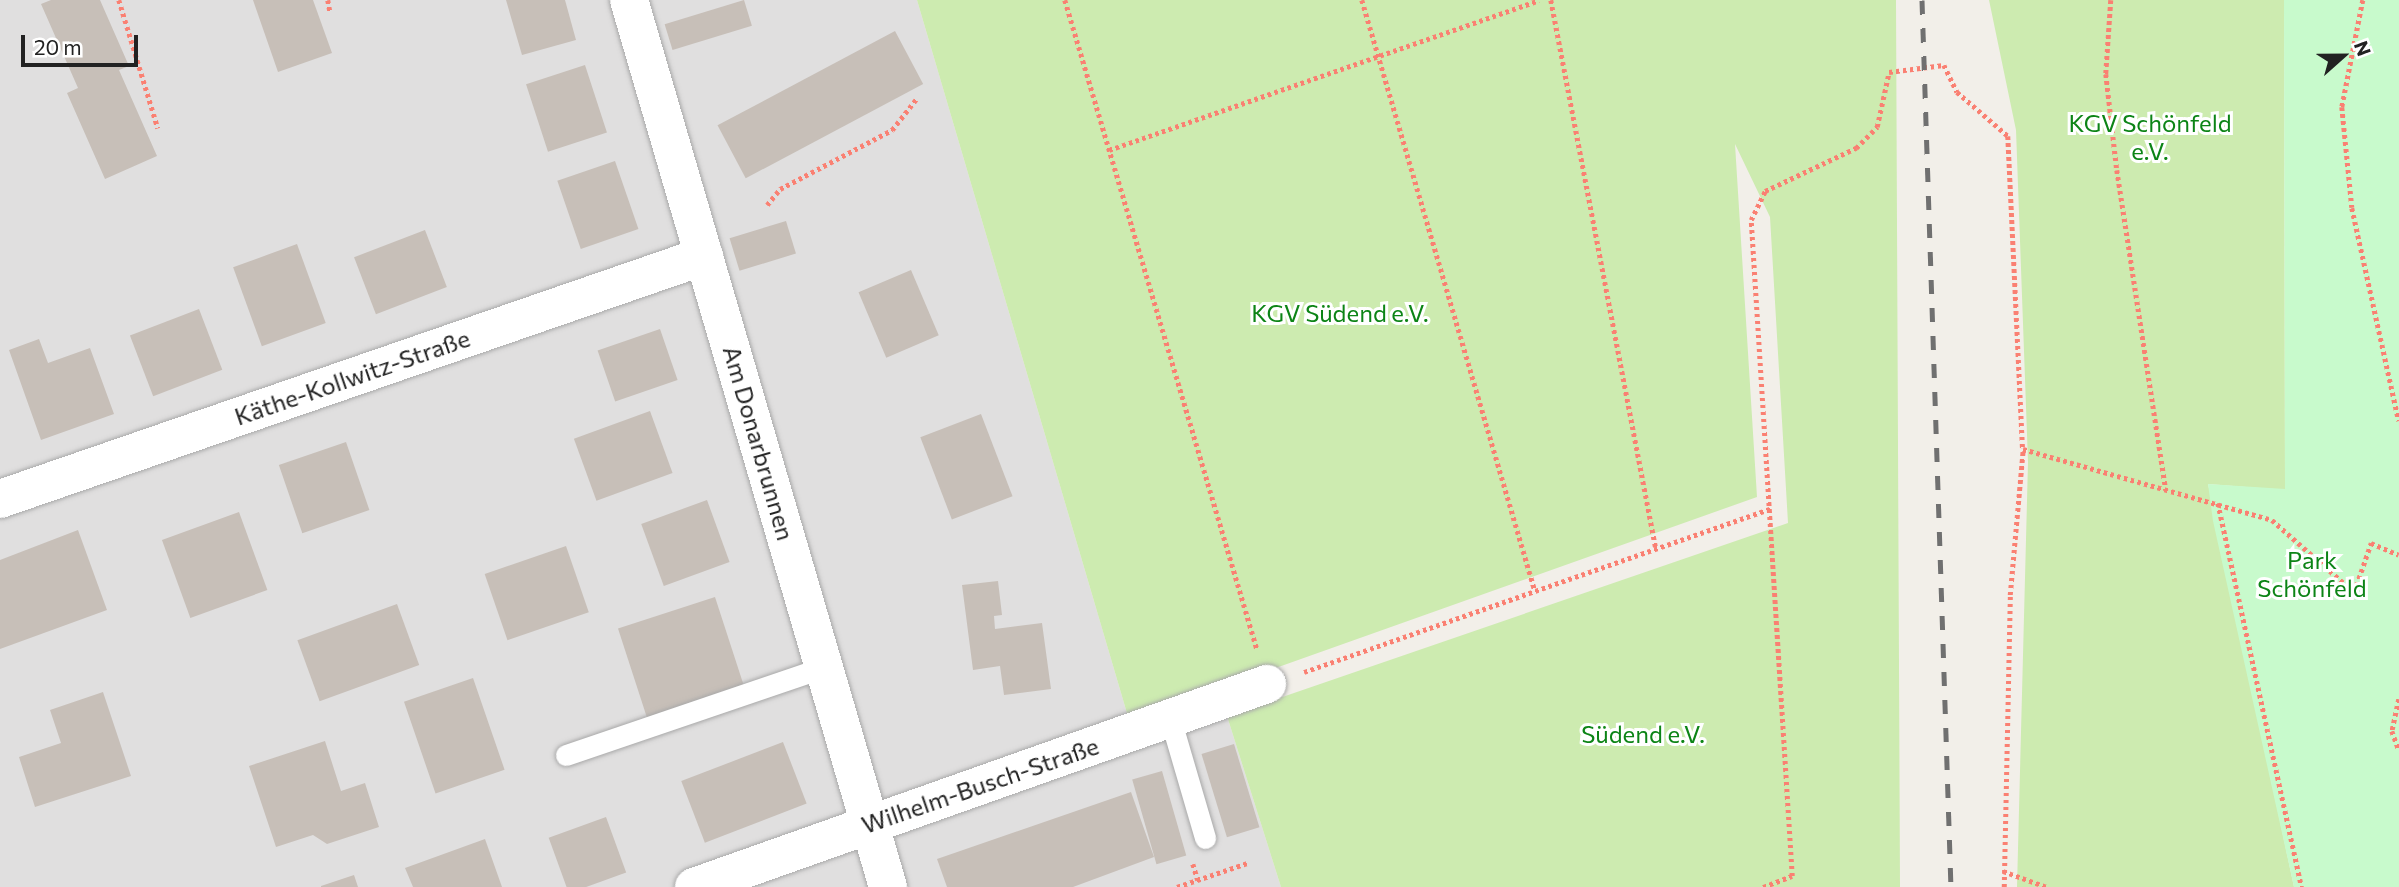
<!DOCTYPE html>
<html>
<head>
<meta charset="utf-8">
<style>
  body { margin:0 }
  #map { position:relative; width:2399px; height:887px; overflow:hidden; background:#f2efe9; font-family:Commissioner,sans-serif }
  div>[style] { position:absolute }
  .residential>* { inset:0; background:#e0dfdf }
  .grass>* { inset:0; background:#cdebb0 }
  .park>* { inset:0; background:#c8facc }
  .building>* { inset:0; background:#c7bfb8; transform-origin:0 0 }
  .path>* { height:4.5px; margin-top:-2.25px; transform-origin:0; background:repeating-linear-gradient(90deg,#fa8072 0 3.5px,transparent 0 7px) }
  .roads { filter:drop-shadow(0 0 2px #a9a9a9) drop-shadow(0 0 2px #a9a9a9) }
  .lane>* { height:21px; margin:-10.5px; padding:0 10.5px; transform-origin:10.5px; border-radius:10.5px; background:#fff }
  .street>* { height:38px; margin:-19px; padding:0 19px; transform-origin:19px; border-radius:19px; background:#fff }
  .rail>* { height:5px; margin-top:-2.5px; transform-origin:0; background:repeating-linear-gradient(90deg,#707070 0 14px,transparent 0 28px) }
  span { translate:-50% -50%; white-space:nowrap; text-align:center; line-height:1.15; -webkit-text-stroke:6px #fff; paint-order:stroke }
  .park-label { font-size:24px; color:#0c8416 }
  .street-label { font-size:24px; color:#222 }
  .north { position:absolute; left:2308px; top:21px; width:70px; height:70px; -webkit-text-stroke:5px #fff; paint-order:stroke; rotate:69deg; font-size:19px; font-weight:700; line-height:28px; text-align:center; color:#222 }
  .north::after { content:''; display:block; margin:auto; width:24px; height:32px; background:#222; clip-path:polygon(50% 0,100% 100%,50% 72%,0 100%) }
  .scale { position:absolute; left:21px; top:35px; width:117px; height:32px; box-sizing:border-box; border:4px solid #222; border-top:0; padding-left:9px; font-size:21px; line-height:24px; white-space:nowrap; color:#222; -webkit-text-stroke:5px #fff; paint-order:stroke }
</style>
</head>
<body>
<div id="map">
  <div class="residential">
    <i style="clip-path:polygon(0 0,917px 0,1129px 720px,1227px 716px,1281px 887px,0 887px)"></i>
  </div>
  <div class="grass">
    <i style="clip-path:polygon(917px 0,1896px 0,1900px 887px,1281px 887px,1227px 716px,1788px 523px,1770px 217px,1735px 144px,1757px 497px,1129px 720px)"></i>
    <i style="clip-path:polygon(1989px 0,2284px 0,2285px 490px,2208px 484px,2294px 887px,2017px 887px,2028px 462px,2016px 130px)"></i>
  </div>
  <div class="park">
    <i style="clip-path:polygon(2284px 0,2399px 0,2399px 887px,2294px 887px,2213px 521px,2208px 484px,2285px 489px)"></i>
  </div>
  <div class="building">
    <i style="clip-path:polygon(51px 0,100px 0,129px 66px,119px 70px,157px 156px,105px 179px,67px 93px,78px 88px,41px 4px)"></i>
    <i style="clip-path:polygon(253px 0,313px 0,332px 53px,278px 72px)"></i>
    <i style="clip-path:polygon(506px 0,565px 0,576px 40px,522px 55px)"></i>
    <i style="left:744px;top:0;width:27px;height:83px;rotate:73deg"></i>
    <i style="left:895px;top:31px;width:60px;height:201px;rotate:62deg"></i>
    <i style="left:585px;top:65px;width:71px;height:62px;rotate:72deg"></i>
    <i style="left:615px;top:161px;width:72px;height:61px;rotate:71deg"></i>
    <i style="left:786px;top:221px;width:34px;height:59px;rotate:73deg"></i>
    <i style="left:425px;top:230px;width:61px;height:76px;rotate:69deg"></i>
    <i style="left:297px;top:244px;width:84px;height:68px;rotate:70deg"></i>
    <i style="left:911px;top:270px;width:71px;height:57px;rotate:67deg"></i>
    <i style="left:199px;top:309px;width:65px;height:74px;rotate:69deg"></i>
    <i style="left:660px;top:329px;width:54px;height:66px;rotate:71deg"></i>
    <i style="clip-path:polygon(39px 339px,48px 363px,90px 348px,114px 414px,41px 440px,9px 350px)"></i>
    <i style="left:650px;top:411px;width:66px;height:81px;rotate:70deg"></i>
    <i style="left:981px;top:414px;width:88px;height:65px;rotate:69deg"></i>
    <i style="left:346px;top:442px;width:72px;height:71px;rotate:71deg"></i>
    <i style="left:707px;top:500px;width:66px;height:70px;rotate:70deg"></i>
    <i style="left:239px;top:512px;width:83px;height:82px;rotate:70deg"></i>
    <i style="clip-path:polygon(78px 530px,107px 610px,0 649px,0 560px)"></i>
    <i style="left:566px;top:546px;width:70px;height:86px;rotate:71deg"></i>
    <i style="clip-path:polygon(998px 581px,1002px 615px,994px 616px,995px 629px,1042px 623px,1051px 689px,1004px 695px,1000px 666px,973px 670px,962px 585px)"></i>
    <i style="left:715px;top:597px;width:96px;height:102px;rotate:72deg"></i>
    <i style="left:397px;top:604px;width:65px;height:106px;rotate:70deg"></i>
    <i style="left:473px;top:678px;width:97px;height:73px;rotate:71deg"></i>
    <i style="clip-path:polygon(103px 692px,131px 776px,35px 807px,19px 757px,61px 743px,50px 710px)"></i>
    <i style="clip-path:polygon(325px 741px,341px 791px,365px 783px,379px 827px,327px 844px,313px 835px,276px 847px,249px 766px)"></i>
    <i style="left:783px;top:742px;width:66px;height:109px;rotate:69deg"></i>
    <i style="left:1234px;top:744px;width:87px;height:34px;rotate:73deg"></i>
    <i style="left:1162px;top:771px;width:88px;height:31px;rotate:74deg"></i>
    <i style="clip-path:polygon(1131px 792px,1154px 857px,1073px 887px,947px 887px,937px 859px)"></i>
    <i style="left:606px;top:817px;width:59px;height:61px;rotate:70deg"></i>
    <i style="clip-path:polygon(485px 839px,502px 887px,413px 887px,405px 868px)"></i>
    <i style="clip-path:polygon(354px 875px,358px 887px,321px 887px,321px 886px)"></i>
  </div>
  <div class="path">
    <i style="left:119px;top:0;width:134px;rotate:73.1deg"></i>
    <i style="left:328px;top:0;width:11px;rotate:80deg"></i>
    <i style="left:1065px;top:0;width:677px;rotate:73.52deg"></i>
    <i style="left:1362px;top:0;width:616px;rotate:73.68deg"></i>
    <i style="left:1551px;top:0;width:559px;rotate:79.17deg"></i>
    <i style="left:2111px;top:0;width:74px;rotate:93.9deg"></i>
    <i style="left:2106px;top:74px;width:97px;rotate:83.5deg"></i>
    <i style="left:2117px;top:170px;width:324px;rotate:81.3deg"></i>
    <i style="left:2363px;top:0;width:109px;rotate:101.1deg"></i>
    <i style="left:2342px;top:107px;width:101px;rotate:84.3deg"></i>
    <i style="left:2352px;top:208px;width:218px;rotate:77.6deg"></i>
    <i style="left:1109px;top:150px;width:455px;rotate:-19.2deg"></i>
    <i style="left:767px;top:205px;width:21px;rotate:-51deg"></i>
    <i style="left:780px;top:189px;width:127px;rotate:-27.8deg"></i>
    <i style="left:892px;top:130px;width:39px;rotate:-52deg"></i>
    <i style="left:2218px;top:503px;width:393px;rotate:77.7deg"></i>
    <i style="left:1304px;top:672px;width:496px;rotate:-19.3deg"></i>
    <i style="left:2399px;top:699px;width:33px;rotate:102deg"></i>
    <i style="left:2392px;top:731px;width:20px;rotate:70deg"></i>
    <i style="left:1193px;top:864px;width:17px;rotate:73deg"></i>
    <i style="left:2003px;top:871px;width:47px;rotate:20deg"></i>
    <i style="left:1177px;top:887px;width:74px;rotate:-18.9deg"></i>
    <i style="left:1763px;top:887px;width:31px;rotate:-21deg"></i>
    <i style="left:1792px;top:876px;width:657px;rotate:-93.58deg"></i>
    <i style="left:1751px;top:220px;width:32px;rotate:-64deg"></i>
    <i style="left:1765px;top:191px;width:101px;rotate:-25.3deg"></i>
    <i style="left:1856px;top:148px;width:30px;rotate:-45deg"></i>
    <i style="left:1877px;top:127px;width:56px;rotate:-77.7deg"></i>
    <i style="left:1889px;top:72px;width:55px;rotate:-7.3deg"></i>
    <i style="left:1944px;top:65px;width:30px;rotate:64deg"></i>
    <i style="left:1957px;top:92px;width:67px;rotate:40.8deg"></i>
    <i style="left:2008px;top:136px;width:313px;rotate:87.3deg"></i>
    <i style="left:2023px;top:449px;width:259px;rotate:15.9deg"></i>
    <i style="left:2272px;top:520px;width:109px;rotate:41.3deg"></i>
    <i style="left:2354px;top:592px;width:52px;rotate:-70.9deg"></i>
    <i style="left:2371px;top:543px;width:30px;rotate:23deg"></i>
    <i style="left:2004px;top:887px;width:292px;rotate:-88.8deg"></i>
    <i style="left:2010px;top:595px;width:147px;rotate:-84.9deg"></i>
  </div>
  <div class="roads">
    <div class="lane">
      <i style="left:1170px;top:718px;width:125px;rotate:73.7deg"></i>
      <i style="left:566px;top:755px;width:273px;rotate:-18.8deg"></i>
    </div>
    <div class="street">
      <i style="left:629px;top:0;width:924px;rotate:73.72deg"></i>
      <i style="left:0;top:499px;width:745px;rotate:-19.04deg"></i>
      <i style="left:694px;top:887px;width:608px;rotate:-19.51deg"></i>
    </div>
  </div>
  <div class="rail">
    <i style="left:1922px;top:0;width:887px;rotate:88.13deg"></i>
  </div>
  <div class="park-label">
    <span style="left:2150px;top:137px">KGV Schönfeld<br>e.V.</span>
    <span style="left:1340px;top:313px">KGV Südend e.V.</span>
    <span style="left:2312px;top:574px">Park<br>Schönfeld</span>
    <span style="left:1643px;top:734px">Südend e.V.</span>
  </div>
  <div class="street-label">
    <span style="left:352px;top:377px;rotate:-19deg">Käthe-Kollwitz-Straße</span>
    <span style="left:759px;top:443px;rotate:74deg">Am Donarbrunnen</span>
    <span style="left:980px;top:785px;rotate:-19deg">Wilhelm-Busch-Straße</span>
  </div>
  <div class="north">N</div>
  <div class="scale">20 m</div>
</div>
</body>
</html>
